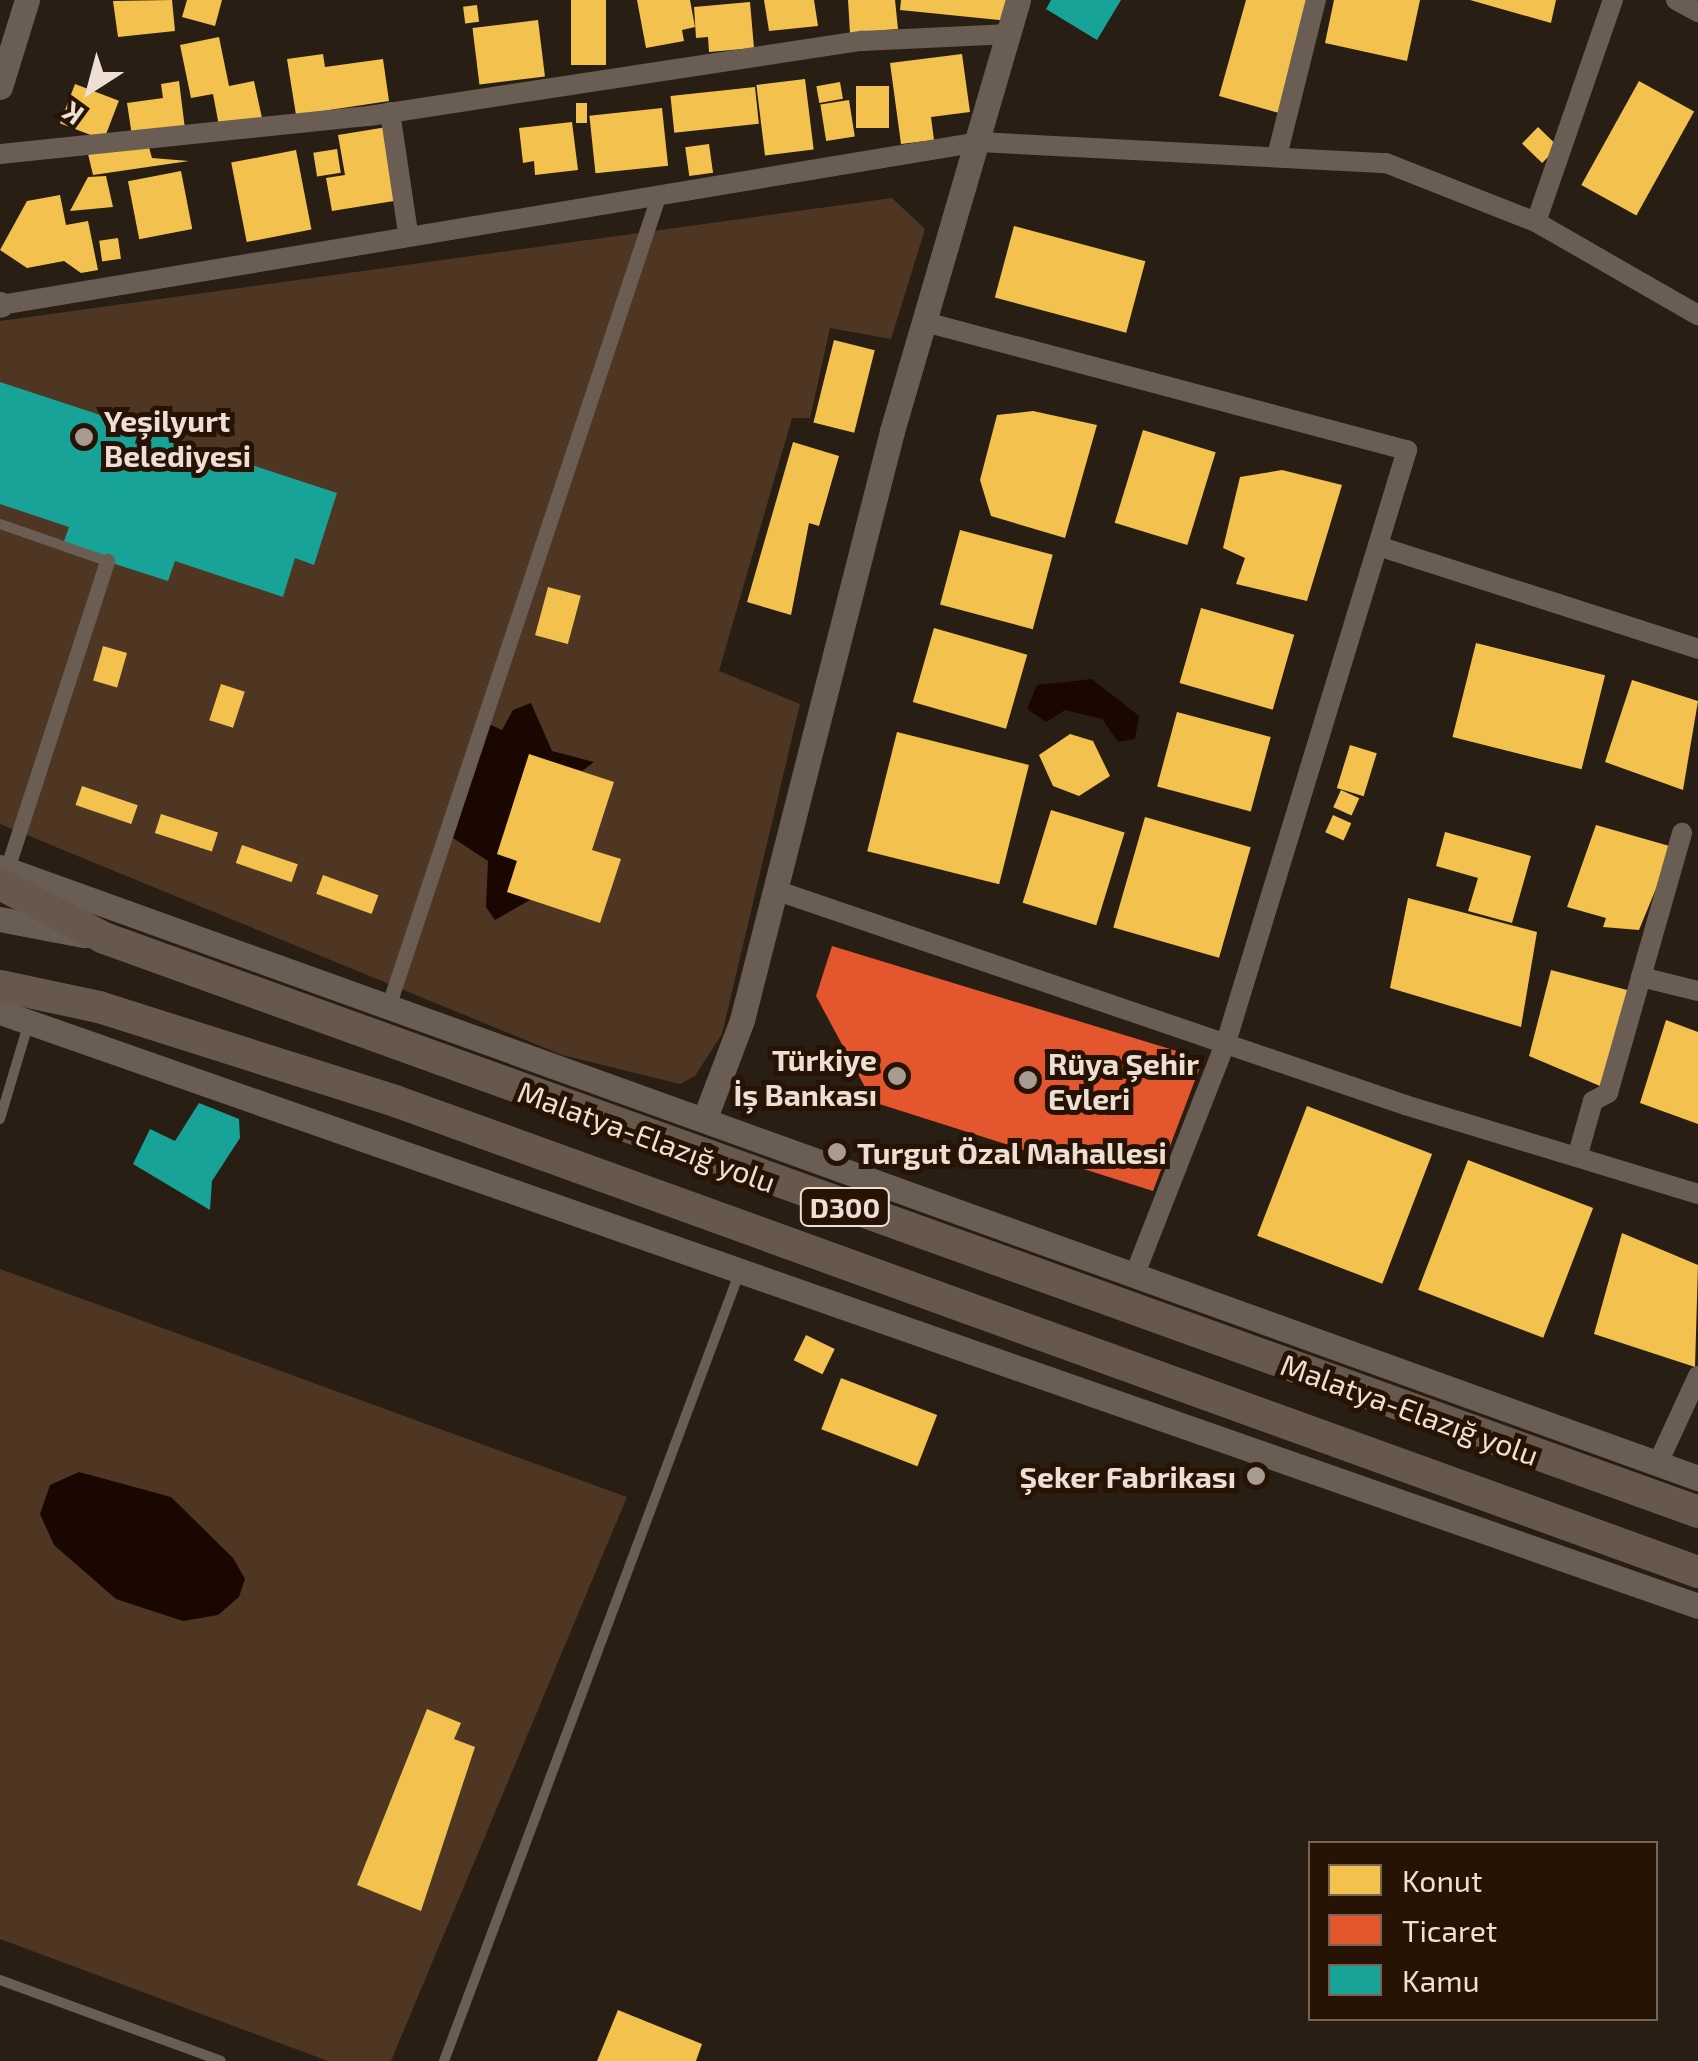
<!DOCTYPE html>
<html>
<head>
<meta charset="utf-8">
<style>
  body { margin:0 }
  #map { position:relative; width:1698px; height:2061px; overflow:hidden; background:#291e14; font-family:"Exo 2",sans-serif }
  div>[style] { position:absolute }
  .green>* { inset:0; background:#4f3623 }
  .water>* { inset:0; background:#1a0702 }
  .homes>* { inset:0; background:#f2c14e; transform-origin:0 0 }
  .shops>* { inset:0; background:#e4572e }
  .public>* { inset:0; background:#17a398 }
  .service>* { height:10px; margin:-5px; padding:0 5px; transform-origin:5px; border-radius:5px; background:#6a5e54 }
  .pedestrian>* { height:15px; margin:-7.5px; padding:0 7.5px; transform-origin:7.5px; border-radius:7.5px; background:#6a5e54 }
  .minor>* { height:20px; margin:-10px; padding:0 10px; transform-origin:10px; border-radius:10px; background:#6a5e54 }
  .tertiary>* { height:25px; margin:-12.5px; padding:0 12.5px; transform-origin:12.5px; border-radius:12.5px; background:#6a5e54 }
  .trunk>* { height:32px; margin:-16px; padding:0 16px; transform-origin:16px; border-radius:16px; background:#66584c }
  .dots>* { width:28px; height:28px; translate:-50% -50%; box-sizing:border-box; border:5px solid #261304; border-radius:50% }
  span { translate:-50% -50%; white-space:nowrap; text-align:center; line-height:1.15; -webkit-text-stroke:10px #261304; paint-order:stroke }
  .shield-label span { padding:2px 8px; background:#261304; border:2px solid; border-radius:8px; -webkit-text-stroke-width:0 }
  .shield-label { font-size:28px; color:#eddfd4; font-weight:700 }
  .poi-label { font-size:30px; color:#eddfd4; font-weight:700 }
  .left { translate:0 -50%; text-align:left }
  .right { translate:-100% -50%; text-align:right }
  .street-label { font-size:30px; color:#eddfd4 }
  .legend { position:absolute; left:1308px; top:1841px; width:350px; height:180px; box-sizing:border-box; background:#261304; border:2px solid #766557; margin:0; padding:12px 18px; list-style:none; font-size:30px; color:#eddfd4 }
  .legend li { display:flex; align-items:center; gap:20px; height:50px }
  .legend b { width:50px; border:2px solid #766557 }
  .north { position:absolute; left:40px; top:40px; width:100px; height:100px; -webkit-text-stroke:8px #261304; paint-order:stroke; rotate:216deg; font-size:28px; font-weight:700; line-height:40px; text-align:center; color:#eddfd4 }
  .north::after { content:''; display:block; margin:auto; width:35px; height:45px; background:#eddfd4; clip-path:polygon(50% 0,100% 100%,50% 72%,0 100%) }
</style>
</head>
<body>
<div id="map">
  <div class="green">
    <i style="clip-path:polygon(892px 198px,925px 229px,891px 339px,830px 328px,810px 418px,792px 418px,719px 671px,800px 704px,722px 1034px,695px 1076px,680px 1084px,562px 1055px,0 824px,0 321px)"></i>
    <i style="clip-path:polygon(0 1269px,627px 1497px,391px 2061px,328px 2061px,0 1939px)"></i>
  </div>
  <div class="water">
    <i style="clip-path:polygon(1092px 679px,1139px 716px,1135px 739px,1118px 742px,1102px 719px,1065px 710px,1046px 722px,1027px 709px,1037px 685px)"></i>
    <i style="clip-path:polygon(531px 703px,552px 751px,594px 762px,582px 771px,529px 755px,497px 854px,517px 861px,507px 892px,530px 900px,495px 920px,486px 907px,488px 861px,453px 838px,489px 724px,502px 730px,513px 710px)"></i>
    <i style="clip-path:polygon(79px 1472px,171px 1497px,233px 1558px,245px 1579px,239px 1597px,218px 1615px,183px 1621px,116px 1599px,54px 1545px,40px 1514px,50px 1485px)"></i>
  </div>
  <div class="homes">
    <i style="clip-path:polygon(172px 0,175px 31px,118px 37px,113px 1px)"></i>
    <i style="clip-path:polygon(187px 0,222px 0,215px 26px,182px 17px)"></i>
    <i style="left:571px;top:0;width:35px;height:65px"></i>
    <i style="clip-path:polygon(637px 0,690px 0,695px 27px,682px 30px,684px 41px,646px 48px)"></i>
    <i style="clip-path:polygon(764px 0,814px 0,818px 26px,769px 31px)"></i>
    <i style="clip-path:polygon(848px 0,895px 0,898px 29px,850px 33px)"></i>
    <i style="clip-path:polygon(901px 0,1012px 0,1009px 21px,900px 10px)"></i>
    <i style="clip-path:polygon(1246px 0,1311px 0,1279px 113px,1219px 96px)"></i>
    <i style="clip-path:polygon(1334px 0,1420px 0,1407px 61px,1325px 43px)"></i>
    <i style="clip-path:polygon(1470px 0,1556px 0,1551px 23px)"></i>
    <i style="clip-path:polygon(750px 2px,754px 48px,709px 52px,708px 37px,696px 38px,694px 7px)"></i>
    <i style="left:477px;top:5px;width:17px;height:14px;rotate:83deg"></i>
    <i style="left:538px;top:20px;width:57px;height:66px;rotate:83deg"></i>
    <i style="clip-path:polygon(219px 37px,229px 86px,254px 81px,262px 118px,219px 126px,213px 94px,191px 98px,180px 45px)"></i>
    <i style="clip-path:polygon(323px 54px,325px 67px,383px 59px,389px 101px,296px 115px,287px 59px)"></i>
    <i style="clip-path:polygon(962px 54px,970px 112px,931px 117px,934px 140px,901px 144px,890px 63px)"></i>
    <i style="left:805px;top:79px;width:71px;height:49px;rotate:83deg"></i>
    <i style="clip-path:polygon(179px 81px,185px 129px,132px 136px,127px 103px,163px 98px,161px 84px)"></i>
    <i style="left:1639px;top:81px;width:63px;height:119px;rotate:29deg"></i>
    <i style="left:840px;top:82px;width:17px;height:24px;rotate:80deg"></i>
    <i style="left:75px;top:84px;width:47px;height:42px;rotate:21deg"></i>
    <i style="left:856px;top:86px;width:33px;height:42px"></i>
    <i style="left:755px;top:87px;width:37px;height:85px;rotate:84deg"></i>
    <i style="left:849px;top:100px;width:37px;height:29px;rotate:81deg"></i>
    <i style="left:576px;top:103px;width:11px;height:20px"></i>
    <i style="left:662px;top:108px;width:58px;height:73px;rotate:84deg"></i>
    <i style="clip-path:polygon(572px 122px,578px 170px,535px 175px,534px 161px,523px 163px,519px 128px)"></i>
    <i style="clip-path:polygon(387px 127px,400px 200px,332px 211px,326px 178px,345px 175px,338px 135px)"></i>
    <i style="left:1538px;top:127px;width:28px;height:23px;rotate:44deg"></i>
    <i style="clip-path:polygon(148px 144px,152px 158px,189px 161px,93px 175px,88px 154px)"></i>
    <i style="left:709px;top:144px;width:29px;height:24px;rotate:82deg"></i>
    <i style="left:337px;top:149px;width:24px;height:24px;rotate:81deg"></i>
    <i style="left:296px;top:150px;width:81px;height:66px;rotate:79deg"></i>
    <i style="left:181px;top:171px;width:59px;height:54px;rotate:79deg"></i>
    <i style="clip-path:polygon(106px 176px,113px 207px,70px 211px,88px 177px)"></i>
    <i style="clip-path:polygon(60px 195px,66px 225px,88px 221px,98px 270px,81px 273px,64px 261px,27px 268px,0 250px,27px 201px)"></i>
    <i style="left:1014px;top:226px;width:136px;height:74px;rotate:15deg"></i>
    <i style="left:118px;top:238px;width:21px;height:19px;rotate:82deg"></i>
    <i style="left:834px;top:340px;width:42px;height:85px;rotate:14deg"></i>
    <i style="clip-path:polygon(1033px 411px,1097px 425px,1065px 538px,991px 516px,980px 480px,997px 415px)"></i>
    <i style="left:1143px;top:430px;width:76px;height:97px;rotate:17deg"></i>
    <i style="clip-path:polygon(793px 442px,839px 456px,819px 526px,809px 523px,791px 615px,747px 602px)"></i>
    <i style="clip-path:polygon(1282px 470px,1342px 485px,1307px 601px,1236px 584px,1245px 558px,1223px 548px,1240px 477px)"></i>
    <i style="left:960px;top:530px;width:96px;height:77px;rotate:15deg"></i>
    <i style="left:548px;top:587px;width:34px;height:50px;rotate:15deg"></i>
    <i style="left:1201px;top:608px;width:97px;height:78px;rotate:16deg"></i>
    <i style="left:934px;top:628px;width:97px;height:77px;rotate:16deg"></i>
    <i style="left:1476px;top:643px;width:133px;height:97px;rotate:14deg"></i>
    <i style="left:103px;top:646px;width:25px;height:36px;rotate:16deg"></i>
    <i style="clip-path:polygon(1632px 680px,1698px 701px,1683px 790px,1605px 762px)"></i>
    <i style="left:221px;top:684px;width:25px;height:38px;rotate:18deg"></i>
    <i style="left:1177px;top:712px;width:97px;height:77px;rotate:15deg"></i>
    <i style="left:897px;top:732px;width:136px;height:123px;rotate:14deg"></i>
    <i style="clip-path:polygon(1070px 734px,1093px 741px,1110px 776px,1079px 796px,1053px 786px,1039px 755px)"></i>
    <i style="left:1350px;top:745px;width:28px;height:45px;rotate:17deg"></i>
    <i style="clip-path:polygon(529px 754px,614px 782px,592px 850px,621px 859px,600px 923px,507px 892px,517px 861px,497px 854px)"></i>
    <i style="left:82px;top:786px;width:59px;height:20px;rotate:19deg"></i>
    <i style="left:1341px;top:790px;width:20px;height:19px;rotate:24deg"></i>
    <i style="left:1051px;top:810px;width:77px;height:97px;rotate:17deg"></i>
    <i style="left:161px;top:814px;width:60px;height:20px;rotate:18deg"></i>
    <i style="left:1333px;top:815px;width:20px;height:19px;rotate:24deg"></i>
    <i style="left:1145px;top:817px;width:110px;height:115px;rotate:16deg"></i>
    <i style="clip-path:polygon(1596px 825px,1673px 847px,1639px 930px,1603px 927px,1606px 918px,1567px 907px)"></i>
    <i style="clip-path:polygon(1445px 832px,1531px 856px,1512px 923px,1468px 911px,1478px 878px,1436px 866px)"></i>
    <i style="left:242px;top:845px;width:59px;height:19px;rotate:19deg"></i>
    <i style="left:323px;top:875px;width:59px;height:20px;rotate:20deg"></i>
    <i style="clip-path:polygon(1408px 898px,1537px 932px,1521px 1027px,1390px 988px)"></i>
    <i style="clip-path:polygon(1551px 970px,1631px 991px,1600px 1086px,1529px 1056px)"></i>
    <i style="clip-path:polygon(1666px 1020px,1698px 1032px,1698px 1124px,1640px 1103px)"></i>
    <i style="left:1307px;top:1106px;width:134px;height:139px;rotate:21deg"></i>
    <i style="left:1468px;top:1160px;width:134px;height:139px;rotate:21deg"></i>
    <i style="clip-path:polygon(1622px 1233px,1698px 1265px,1695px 1367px,1594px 1334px)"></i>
    <i style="left:806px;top:1335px;width:32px;height:28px;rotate:26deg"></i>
    <i style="left:841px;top:1378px;width:103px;height:55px;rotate:21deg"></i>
    <i style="clip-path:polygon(427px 1709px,461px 1723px,454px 1739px,475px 1747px,421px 1911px,357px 1885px)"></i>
    <i style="clip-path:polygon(618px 2010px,702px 2044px,696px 2061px,597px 2061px)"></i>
  </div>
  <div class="shops">
    <i style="clip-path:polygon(832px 946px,1203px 1059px,1153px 1191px,873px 1102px,816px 996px)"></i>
  </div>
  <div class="public">
    <i style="clip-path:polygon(1051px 0,1121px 0,1097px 40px,1046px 9px)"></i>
    <i style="clip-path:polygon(0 382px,337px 493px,314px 565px,295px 558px,283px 597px,175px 561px,168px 581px,62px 547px,69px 527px,0 504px)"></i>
    <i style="clip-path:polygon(199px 1103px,239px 1119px,240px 1138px,212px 1181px,210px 1210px,133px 1164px,150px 1129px,175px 1141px)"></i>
  </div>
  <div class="service">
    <i style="left:0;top:524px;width:113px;rotate:19.1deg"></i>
    <i style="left:0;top:1119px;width:98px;rotate:-73.4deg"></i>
    <i style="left:0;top:1980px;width:235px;rotate:20.1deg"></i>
    <i style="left:444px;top:2061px;width:844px;rotate:-69.46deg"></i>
  </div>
  <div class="pedestrian">
    <i style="left:7px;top:869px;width:324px;rotate:-72deg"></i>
    <i style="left:389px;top:1004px;width:851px;rotate:-71.57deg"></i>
  </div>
  <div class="minor">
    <i style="left:1676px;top:0;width:25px;rotate:29deg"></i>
    <i style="left:390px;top:112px;width:121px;rotate:81.5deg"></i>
    <i style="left:0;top:154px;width:371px;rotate:-5.9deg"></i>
    <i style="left:369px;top:116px;width:499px;rotate:-8.7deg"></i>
    <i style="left:862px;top:41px;width:148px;rotate:-2.7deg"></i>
    <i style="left:1277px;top:156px;width:161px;rotate:-76deg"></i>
    <i style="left:1536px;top:222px;width:235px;rotate:-70.9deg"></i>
    <i style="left:1px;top:305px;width:991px;rotate:-9.46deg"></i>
    <i style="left:979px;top:142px;width:408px;rotate:3deg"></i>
    <i style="left:1386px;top:163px;width:161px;rotate:21.5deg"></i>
    <i style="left:1536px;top:222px;width:187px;rotate:29.9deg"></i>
    <i style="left:925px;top:322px;width:499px;rotate:14.9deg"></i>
    <i style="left:1407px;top:450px;width:616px;rotate:106.99deg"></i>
    <i style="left:1227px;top:1039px;width:255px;rotate:111.4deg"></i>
    <i style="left:1378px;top:546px;width:336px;rotate:17.8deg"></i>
    <i style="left:775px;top:890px;width:666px;rotate:18.84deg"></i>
    <i style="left:1405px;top:1105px;width:306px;rotate:16.9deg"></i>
    <i style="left:1641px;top:977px;width:150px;rotate:-74.1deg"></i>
    <i style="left:1578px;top:1154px;width:55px;rotate:-74.2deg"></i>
    <i style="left:1593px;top:1101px;width:17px;rotate:-28deg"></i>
    <i style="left:1608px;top:1093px;width:121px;rotate:-74.1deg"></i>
    <i style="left:1641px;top:977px;width:59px;rotate:13.8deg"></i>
    <i style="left:1658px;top:1463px;width:96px;rotate:-65.3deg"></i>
  </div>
  <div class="tertiary">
    <i style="left:0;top:87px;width:91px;rotate:-72.8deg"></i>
    <i style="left:0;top:304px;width:1px;rotate:45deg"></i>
    <i style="left:0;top:867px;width:1805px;rotate:19.79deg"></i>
    <i style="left:0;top:919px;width:86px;rotate:10.8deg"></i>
    <i style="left:0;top:1012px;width:1799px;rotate:19.28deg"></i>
    <i style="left:706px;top:1115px;width:102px;rotate:-69.2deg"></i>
    <i style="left:742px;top:1020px;width:608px;rotate:-75.71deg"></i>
    <i style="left:892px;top:431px;width:449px;rotate:-73.7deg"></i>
  </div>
  <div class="trunk">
    <i style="left:0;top:884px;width:117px;rotate:27.4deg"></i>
    <i style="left:104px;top:938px;width:1694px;rotate:19.8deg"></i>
    <i style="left:0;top:986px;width:101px;rotate:12deg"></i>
    <i style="left:99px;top:1007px;width:311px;rotate:17.6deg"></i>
    <i style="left:395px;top:1101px;width:1386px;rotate:19.87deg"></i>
  </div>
  <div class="dots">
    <i style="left:84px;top:437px;background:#a89b91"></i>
    <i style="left:897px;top:1076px;background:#a89b91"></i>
    <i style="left:1028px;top:1080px;background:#a89b91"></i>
    <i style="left:837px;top:1152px;background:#a89b91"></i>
    <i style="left:1256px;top:1476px;background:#a89b91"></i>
  </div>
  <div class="shield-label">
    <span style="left:845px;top:1207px">D300</span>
  </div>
  <div class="poi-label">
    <span class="left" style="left:104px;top:437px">Yeşilyurt<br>Belediyesi</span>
    <span class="right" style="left:877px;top:1076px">Türkiye<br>İş Bankası</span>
    <span class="left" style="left:1048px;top:1080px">Rüya Şehir<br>Evleri</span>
    <span class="left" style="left:857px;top:1152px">Turgut Özal Mahallesi</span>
    <span class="right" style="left:1236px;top:1476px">Şeker Fabrikası</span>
  </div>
  <div class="street-label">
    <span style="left:647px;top:1136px;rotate:20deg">Malatya-Elazığ yolu</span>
    <span style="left:1410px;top:1409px;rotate:20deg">Malatya-Elazığ yolu</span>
  </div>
  <ul class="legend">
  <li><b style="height:28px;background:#f2c14e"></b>Konut</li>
  <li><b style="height:28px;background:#e4572e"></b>Ticaret</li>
  <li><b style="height:28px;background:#17a398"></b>Kamu</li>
  </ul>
  <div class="north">K</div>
</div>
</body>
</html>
